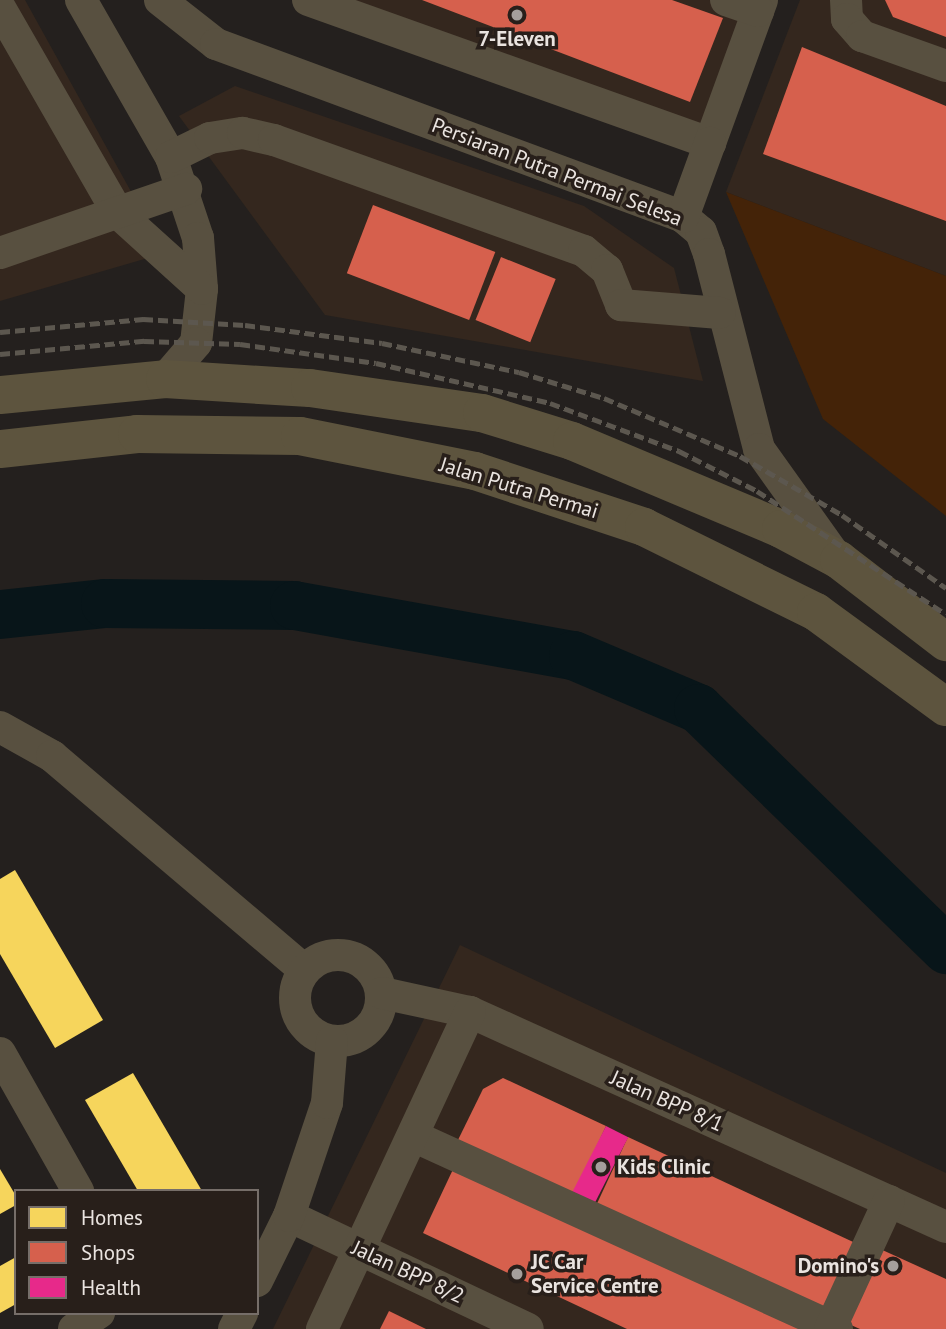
<!DOCTYPE html>
<html>
<head>
<meta charset="utf-8">
<style>
  body { margin:0 }
  #map { position:relative; width:946px; height:1329px; overflow:hidden; background:#24201e; font-family:"PT Sans",sans-serif }
  div>[style] { position:absolute }
  .built>* { inset:0; background:#34271e }
  .green>* { inset:0; background:#442308 }
  .homes>* { inset:0; background:#f6d55c }
  .shops>* { inset:0; background:#d6604d; transform-origin:0 0 }
  .health>* { inset:0; background:#e7298a; transform-origin:0 0 }
  .river>* { height:49px; margin:-24.5px; padding:0 24.5px; transform-origin:24.5px; border-radius:24.5px; background:#081519 }
  .minor>* { height:32px; margin:-16px; padding:0 16px; transform-origin:16px; border-radius:16px; background:#585040 }
  .minor>.ring { margin:-16px; padding:0; box-sizing:content-box; background:none; border:32px solid #585040; border-radius:50% }
  .major>* { height:38px; margin:-19px; padding:0 19px; transform-origin:19px; border-radius:19px; background:#5d543e }
  .rail>* { height:5px; margin-top:-2.5px; transform-origin:0; background:repeating-linear-gradient(90deg,#5c574f 0 10px,transparent 0 15px) }
  .dots>* { width:19px; height:19px; translate:-50% -50%; box-sizing:border-box; border:4px solid #281f1a; border-radius:50% }
  span { translate:-50% -50%; white-space:nowrap; text-align:center; line-height:1.15; -webkit-text-stroke:7px #281f1a; paint-order:stroke }
  .poi-label { font-size:21px; color:#eae4e0; font-weight:700 }
  .left { translate:0 -50%; text-align:left }
  .right { translate:-100% -50%; text-align:right }
  .street-label { font-size:21px; color:#eae4e0 }
  .legend { position:absolute; left:14px; top:1189px; width:245px; height:126px; box-sizing:border-box; background:#281f1a; border:2px solid #766e69; margin:0; padding:9px 12px; list-style:none; font-size:21px; color:#eae4e0 }
  .legend li { display:flex; align-items:center; gap:14px; height:35px }
  .legend b { width:35px; border:2px solid #766e69 }
</style>
</head>
<body>
<div id="map">
  <div class="built">
    <i style="clip-path:polygon(0 0,25px 0,165px 253px,0 301px)"></i>
    <i style="clip-path:polygon(343px 0,755px 0,705px 130px)"></i>
    <i style="clip-path:polygon(800px 0,946px 0,946px 276px,726px 192px)"></i>
    <i style="clip-path:polygon(235px 86px,584px 206px,674px 268px,703px 381px,325px 315px,179px 116px)"></i>
    <i style="clip-path:polygon(460px 945px,946px 1173px,946px 1329px,273px 1329px)"></i>
  </div>
  <div class="green">
    <i style="clip-path:polygon(726px 192px,946px 276px,946px 516px,823px 419px)"></i>
  </div>
  <div class="homes">
    <i style="clip-path:polygon(15px 870px,103px 1020px,55px 1048px,0 954px,0 879px)"></i>
    <i style="clip-path:polygon(133px 1073px,202px 1191px,138px 1191px,85px 1100px)"></i>
    <i style="clip-path:polygon(0 1169px,16px 1196px,16px 1205px,0 1214px)"></i>
    <i style="clip-path:polygon(16px 1257px,16px 1304px,0 1313px,0 1266px)"></i>
  </div>
  <div class="shops">
    <i style="clip-path:polygon(422px 0,672px 0,723px 18px,690px 102px)"></i>
    <i style="clip-path:polygon(885px 0,946px 0,946px 37px,893px 17px)"></i>
    <i style="clip-path:polygon(802px 47px,946px 106px,946px 221px,763px 154px)"></i>
    <i style="left:373px;top:205px;width:131px;height:73px;rotate:21deg"></i>
    <i style="left:501px;top:257px;width:59px;height:68px;rotate:22deg"></i>
    <i style="clip-path:polygon(503px 1078px,606px 1126px,573px 1197px,457px 1142px,483px 1089px)"></i>
    <i style="left:628px;top:1137px;width:255px;height:78px;rotate:25deg"></i>
    <i style="clip-path:polygon(456px 1163px,809px 1329px,627px 1329px,423px 1233px)"></i>
    <i style="clip-path:polygon(878px 1248px,946px 1279px,946px 1329px,860px 1329px,844px 1322px)"></i>
    <i style="clip-path:polygon(389px 1311px,426px 1329px,380px 1329px)"></i>
  </div>
  <div class="health">
    <i style="left:606px;top:1126px;width:25px;height:78px;rotate:27deg"></i>
  </div>
  <div class="river">
    <i style="left:0;top:614px;width:106px;rotate:-6deg"></i>
    <i style="left:105px;top:603px;width:189px;rotate:0.6deg"></i>
    <i style="left:294px;top:605px;width:283px;rotate:10.2deg"></i>
    <i style="left:573px;top:655px;width:136px;rotate:23deg"></i>
    <i style="left:698px;top:708px;width:346px;rotate:44.2deg"></i>
  </div>
  <div class="minor">
    <i style="left:81px;top:0;width:181px;rotate:60.2deg"></i>
    <i style="left:171px;top:157px;width:85px;rotate:71.6deg"></i>
    <i style="left:198px;top:238px;width:51px;rotate:85.5deg"></i>
    <i style="left:202px;top:289px;width:54px;rotate:96.3deg"></i>
    <i style="left:196px;top:343px;width:48px;rotate:130.7deg"></i>
    <i style="left:160px;top:0;width:71px;rotate:38.2deg"></i>
    <i style="left:216px;top:44px;width:498px;rotate:20.3deg"></i>
    <i style="left:683px;top:217px;width:23px;rotate:40deg"></i>
    <i style="left:701px;top:232px;width:23px;rotate:70deg"></i>
    <i style="left:709px;top:254px;width:201px;rotate:75.6deg"></i>
    <i style="left:759px;top:449px;width:129px;rotate:54.5deg"></i>
    <i style="left:308px;top:0;width:427px;rotate:19.6deg"></i>
    <i style="left:710px;top:143px;width:152px;rotate:-70deg"></i>
    <i style="left:726px;top:0;width:34px;rotate:19deg"></i>
    <i style="left:846px;top:0;width:19px;rotate:87deg"></i>
    <i style="left:847px;top:19px;width:23px;rotate:49deg"></i>
    <i style="left:862px;top:36px;width:89px;rotate:19.7deg"></i>
    <i style="left:0;top:8px;width:237px;rotate:60.1deg"></i>
    <i style="left:118px;top:213px;width:113px;rotate:42.1deg"></i>
    <i style="left:171px;top:157px;width:43px;rotate:-26deg"></i>
    <i style="left:210px;top:138px;width:33px;rotate:-9deg"></i>
    <i style="left:243px;top:133px;width:32px;rotate:13deg"></i>
    <i style="left:274px;top:140px;width:329px;rotate:19.7deg"></i>
    <i style="left:584px;top:251px;width:30px;rotate:40deg"></i>
    <i style="left:607px;top:270px;width:38px;rotate:68deg"></i>
    <i style="left:621px;top:305px;width:99px;rotate:4.6deg"></i>
    <i style="left:683px;top:217px;width:79px;rotate:-70deg"></i>
    <i style="left:0;top:253px;width:197px;rotate:-19deg"></i>
    <i style="left:0;top:727px;width:60px;rotate:29.1deg"></i>
    <i style="left:52px;top:756px;width:331px;rotate:40.3deg"></i>
    <i class="ring" style="left:295px;top:955px;width:54px;height:54px"></i>
    <i style="left:382px;top:993px;width:90px;rotate:12.2deg"></i>
    <i style="left:470px;top:1012px;width:522px;rotate:24.31deg"></i>
    <i style="left:0;top:1053px;width:159px;rotate:60.5deg"></i>
    <i style="left:413px;top:1136px;width:466px;rotate:24.5deg"></i>
    <i style="left:289px;top:1216px;width:264px;rotate:25.3deg"></i>
    <i style="left:257px;top:1281px;width:72px;rotate:-63.8deg"></i>
    <i style="left:289px;top:1216px;width:119px;rotate:-71.4deg"></i>
    <i style="left:327px;top:1103px;width:62px;rotate:-85.4deg"></i>
    <i style="left:74px;top:1329px;width:30px;rotate:-33deg"></i>
    <i style="left:234px;top:1329px;width:18px;rotate:-63deg"></i>
    <i style="left:322px;top:1329px;width:350px;rotate:-65deg"></i>
    <i style="left:830px;top:1329px;width:141px;rotate:-65.3deg"></i>
  </div>
  <div class="major">
    <i style="left:0;top:395px;width:166px;rotate:-5.5deg"></i>
    <i style="left:165px;top:379px;width:145px;rotate:3.6deg"></i>
    <i style="left:310px;top:388px;width:174px;rotate:8.3deg"></i>
    <i style="left:482px;top:413px;width:94px;rotate:17.3deg"></i>
    <i style="left:572px;top:441px;width:227px;rotate:22.8deg"></i>
    <i style="left:781px;top:529px;width:66px;rotate:28.1deg"></i>
    <i style="left:839px;top:560px;width:135px;rotate:37.5deg"></i>
    <i style="left:0;top:449px;width:138px;rotate:-6.2deg"></i>
    <i style="left:137px;top:434px;width:163px;rotate:0.7deg"></i>
    <i style="left:300px;top:436px;width:178px;rotate:11.3deg"></i>
    <i style="left:475px;top:471px;width:178px;rotate:18.3deg"></i>
    <i style="left:644px;top:527px;width:192px;rotate:26.3deg"></i>
    <i style="left:816px;top:612px;width:161px;rotate:36.2deg"></i>
  </div>
  <div class="rail">
    <i style="left:0;top:332px;width:144px;rotate:-5.2deg"></i>
    <i style="left:143px;top:319px;width:102px;rotate:3.4deg"></i>
    <i style="left:245px;top:325px;width:138px;rotate:7.5deg"></i>
    <i style="left:382px;top:343px;width:140px;rotate:12deg"></i>
    <i style="left:519px;top:372px;width:89px;rotate:17deg"></i>
    <i style="left:604px;top:398px;width:148px;rotate:23.1deg"></i>
    <i style="left:740px;top:456px;width:118px;rotate:30deg"></i>
    <i style="left:842px;top:515px;width:127px;rotate:35.1deg"></i>
    <i style="left:0;top:354px;width:145px;rotate:-5.2deg"></i>
    <i style="left:144px;top:341px;width:96px;rotate:1.8deg"></i>
    <i style="left:240px;top:344px;width:137px;rotate:8deg"></i>
    <i style="left:376px;top:363px;width:179px;rotate:12.9deg"></i>
    <i style="left:550px;top:403px;width:138px;rotate:20.4deg"></i>
    <i style="left:679px;top:451px;width:88px;rotate:27.1deg"></i>
    <i style="left:757px;top:491px;width:225px;rotate:33.1deg"></i>
  </div>
  <div class="dots">
    <i style="left:517px;top:15px;background:#a59f9c"></i>
    <i style="left:601px;top:1167px;background:#a59f9c"></i>
    <i style="left:893px;top:1266px;background:#a59f9c"></i>
    <i style="left:517px;top:1274px;background:#a59f9c"></i>
  </div>
  <div class="poi-label">
    <span style="left:517px;top:39px">7-Eleven</span>
    <span class="left" style="left:617px;top:1167px">Kids Clinic</span>
    <span class="left" style="left:531px;top:1274px">JC Car<br>Service Centre</span>
    <span class="right" style="left:879px;top:1266px">Domino's</span>
  </div>
  <div class="street-label">
    <span style="left:557px;top:172px;rotate:21deg">Persiaran Putra Permai Selesa</span>
    <span style="left:519px;top:488px;rotate:17deg">Jalan Putra Permai</span>
    <span style="left:667px;top:1101px;rotate:24deg">Jalan BPP 8/1</span>
    <span style="left:408px;top:1272px;rotate:25deg">Jalan BPP 8/2</span>
  </div>
  <ul class="legend">
  <li><b style="height:19px;background:#f6d55c"></b>Homes</li>
  <li><b style="height:19px;background:#d6604d"></b>Shops</li>
  <li><b style="height:19px;background:#e7298a"></b>Health</li>
  </ul>
</div>
</body>
</html>
